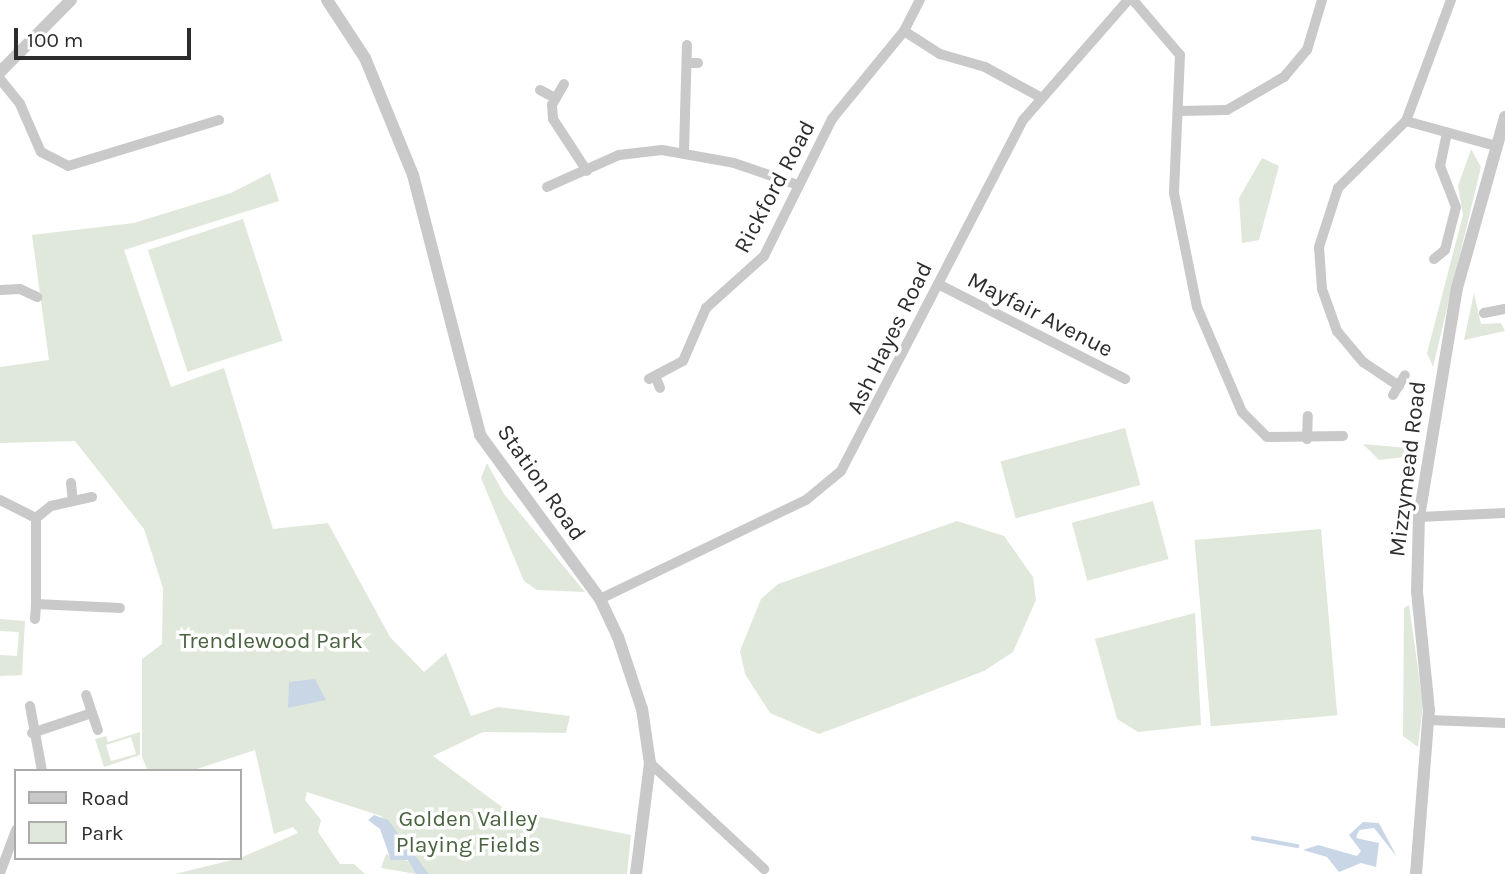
<!DOCTYPE html>
<html>
<head>
<meta charset="utf-8">
<style>
  body { margin:0 }
  #map { position:relative; width:1505px; height:874px; overflow:hidden; background:#fff; font-family:Karla,sans-serif }
  div>[style] { position:absolute }
  .green>* { inset:0; background:#e0e8db; transform-origin:0 0 }
  .water>* { inset:0; background:#c9d6e6 }
  .stream>* { height:3.5px; margin:-1.75px; padding:0 1.75px; transform-origin:1.75px; border-radius:1.75px; background:#c9d6e6 }
  .minor>* { height:10px; margin:-5px; padding:0 5px; transform-origin:5px; border-radius:5px; background:#c9c9c9 }
  .tertiary>* { height:12px; margin:-6px; padding:0 6px; transform-origin:6px; border-radius:6px; background:#c9c9c9 }
  span { translate:-50% -50%; white-space:nowrap; text-align:center; line-height:1.15; -webkit-text-stroke:7px #fff; paint-order:stroke }
  .street-label { font-size:23px; color:#2c2c2c }
  .park-label { font-size:23px; color:#49623f }
  .legend { position:absolute; left:14px; top:769px; width:228px; height:91px; box-sizing:border-box; background:#fff; border:2px solid #ababab; margin:0; padding:9px 12px; list-style:none; font-size:21px; color:#2c2c2c }
  .legend li { display:flex; align-items:center; gap:14px; height:35px }
  .legend b { width:35px; border:2px solid #ababab }
  .scale { position:absolute; left:14px; top:28px; width:177px; height:32px; box-sizing:border-box; border:4px solid #2c2c2c; border-top:0; padding-left:9px; font-size:21px; line-height:24px; white-space:nowrap; color:#2c2c2c; -webkit-text-stroke:5px #fff; paint-order:stroke }
</style>
</head>
<body>
<div id="map">
  <div class="green">
    <i style="clip-path:polygon(1471px 149px,1481px 167px,1433px 367px,1427px 353px,1463px 215px,1458px 186px)"></i>
    <i style="clip-path:polygon(1262px 158px,1279px 166px,1259px 240px,1242px 243px,1239px 198px)"></i>
    <i style="clip-path:polygon(270px 173px,279px 201px,124px 250px,171px 387px,224px 368px,273px 529px,328px 523px,390px 637px,424px 672px,446px 653px,471px 716px,498px 707px,570px 716px,566px 733px,483px 732px,433px 756px,506px 810px,631px 835px,627px 874px,429px 874px,381px 816px,307px 792px,305px 800px,321px 820px,318px 832px,340px 864px,354px 864px,365px 874px,175px 874px,240px 858px,298px 833px,293px 827px,274px 834px,255px 750px,191px 771px,148px 771px,142px 757px,142px 659px,162px 644px,163px 588px,144px 529px,75px 441px,0 443px,0 367px,49px 360px,32px 235px,134px 223px,231px 193px)"></i>
    <i style="left:243px;top:219px;width:128px;height:100px;rotate:72deg"></i>
    <i style="clip-path:polygon(1474px 293px,1481px 324px,1501px 323px,1505px 331px,1464px 340px)"></i>
    <i style="left:1125px;top:428px;width:59px;height:129px;rotate:75deg"></i>
    <i style="clip-path:polygon(1363px 444px,1407px 448px,1408px 449px,1405px 457px,1379px 460px)"></i>
    <i style="clip-path:polygon(487px 463px,504px 494px,585px 592px,537px 590px,524px 581px,481px 478px)"></i>
    <i style="left:1153px;top:501px;width:60px;height:84px;rotate:75deg"></i>
    <i style="clip-path:polygon(957px 521px,1004px 536px,1033px 577px,1036px 600px,1013px 652px,984px 671px,819px 734px,770px 713px,745px 674px,740px 651px,761px 599px,778px 584px)"></i>
    <i style="left:1321px;top:529px;width:187px;height:127px;rotate:85deg"></i>
    <i style="clip-path:polygon(1409px 605px,1423px 704px,1418px 747px,1403px 736px,1404px 608px)"></i>
    <i style="clip-path:polygon(1195px 613px,1201px 725px,1138px 732px,1117px 719px,1095px 639px)"></i>
    <i style="clip-path:polygon(0 619px,25px 621px,22px 675px,0 676px,0 655px,17px 656px,19px 632px,0 631px)"></i>
    <i style="clip-path:polygon(evenodd,140px 732px,140px 755px,104px 767px,95px 739px,106px 736px,108px 742px,140px 732px,131px 737px,136px 754px,111px 761px,106px 745px,131px 737px)"></i>
    <i style="clip-path:polygon(386px 854px,414px 863px,416px 874px,381px 868px)"></i>
  </div>
  <div class="water">
    <i style="clip-path:polygon(315px 679px,326px 700px,288px 708px,289px 682px)"></i>
    <i style="clip-path:polygon(374px 815px,388px 820px,429px 874px,416px 874px,408px 860px,391px 860px,380px 829px,368px 820px)"></i>
    <i style="clip-path:polygon(1363px 822px,1379px 823px,1397px 857px,1374px 828px,1359px 830px,1356px 838px,1379px 843px,1376px 867px,1361px 863px,1339px 872px,1327px 857px,1303px 850px,1318px 845px,1357px 856px,1361px 851px,1349px 835px)"></i>
  </div>
  <div class="stream">
    <i style="left:1253px;top:838px;width:45px;rotate:10.3deg"></i>
  </div>
  <div class="minor">
    <i style="left:1133px;top:0;width:72px;rotate:49.5deg"></i>
    <i style="left:1180px;top:55px;width:138px;rotate:92.5deg"></i>
    <i style="left:1174px;top:193px;width:116px;rotate:78.6deg"></i>
    <i style="left:1197px;top:307px;width:114px;rotate:66.8deg"></i>
    <i style="left:1242px;top:412px;width:35px;rotate:45deg"></i>
    <i style="left:1267px;top:437px;width:76px;rotate:-0.8deg"></i>
    <i style="left:904px;top:31px;width:43px;rotate:32.6deg"></i>
    <i style="left:940px;top:54px;width:47px;rotate:16.1deg"></i>
    <i style="left:985px;top:67px;width:63px;rotate:28.6deg"></i>
    <i style="left:687px;top:63px;width:11px"></i>
    <i style="left:0;top:79px;width:32px;rotate:51deg"></i>
    <i style="left:20px;top:104px;width:52px;rotate:66.4deg"></i>
    <i style="left:41px;top:152px;width:30px;rotate:27deg"></i>
    <i style="left:68px;top:166px;width:158px;rotate:-16.9deg"></i>
    <i style="left:564px;top:84px;width:24px;rotate:120deg"></i>
    <i style="left:552px;top:105px;width:14px;rotate:86deg"></i>
    <i style="left:553px;top:119px;width:62px;rotate:56.8deg"></i>
    <i style="left:540px;top:90px;width:17px;rotate:28deg"></i>
    <i style="left:1179px;top:111px;width:48px;rotate:-1.2deg"></i>
    <i style="left:1227px;top:110px;width:66px;rotate:-30.1deg"></i>
    <i style="left:1284px;top:77px;width:35px;rotate:-50deg"></i>
    <i style="left:1307px;top:50px;width:52px;rotate:-73.3deg"></i>
    <i style="left:1406px;top:121px;width:93px;rotate:15.5deg"></i>
    <i style="left:684px;top:151px;width:106px;rotate:-88.4deg"></i>
    <i style="left:547px;top:187px;width:79px;rotate:-24deg"></i>
    <i style="left:619px;top:155px;width:43px;rotate:-6.6deg"></i>
    <i style="left:662px;top:150px;width:73px;rotate:10.2deg"></i>
    <i style="left:734px;top:163px;width:68px;rotate:19deg"></i>
    <i style="left:1434px;top:259px;width:14px;rotate:-39deg"></i>
    <i style="left:1445px;top:250px;width:44px;rotate:-75.7deg"></i>
    <i style="left:1456px;top:207px;width:44px;rotate:-111.3deg"></i>
    <i style="left:1440px;top:166px;width:34px;rotate:-78deg"></i>
    <i style="left:938px;top:284px;width:210px;rotate:26.9deg"></i>
    <i style="left:0;top:290px;width:20px;rotate:-3deg"></i>
    <i style="left:20px;top:289px;width:19px;rotate:25deg"></i>
    <i style="left:1484px;top:313px;width:21px;rotate:-11deg"></i>
    <i style="left:655px;top:376px;width:13px;rotate:67deg"></i>
    <i style="left:649px;top:379px;width:38px;rotate:-28deg"></i>
    <i style="left:683px;top:361px;width:58px;rotate:-66.5deg"></i>
    <i style="left:706px;top:308px;width:78px;rotate:-41.9deg"></i>
    <i style="left:764px;top:256px;width:153px;rotate:-63.6deg"></i>
    <i style="left:832px;top:119px;width:114px;rotate:-50.7deg"></i>
    <i style="left:904px;top:31px;width:35px;rotate:-63deg"></i>
    <i style="left:1399px;top:386px;width:43px;rotate:-146.3deg"></i>
    <i style="left:1363px;top:362px;width:40px;rotate:-130deg"></i>
    <i style="left:1337px;top:331px;width:45px;rotate:-109.7deg"></i>
    <i style="left:1322px;top:289px;width:42px;rotate:-94.1deg"></i>
    <i style="left:1319px;top:247px;width:62px;rotate:-72.1deg"></i>
    <i style="left:1338px;top:188px;width:95px;rotate:-44.6deg"></i>
    <i style="left:1406px;top:121px;width:129px;rotate:-69.6deg"></i>
    <i style="left:1393px;top:395px;width:23px;rotate:-59deg"></i>
    <i style="left:1307px;top:439px;width:23px;rotate:-88deg"></i>
    <i style="left:71px;top:483px;width:18px;rotate:84deg"></i>
    <i style="left:0;top:500px;width:40px;rotate:26.6deg"></i>
    <i style="left:36px;top:518px;width:86px;rotate:90deg"></i>
    <i style="left:36px;top:604px;width:84px;rotate:2.7deg"></i>
    <i style="left:1419px;top:517px;width:86px;rotate:-2.7deg"></i>
    <i style="left:36px;top:518px;width:19px;rotate:-39deg"></i>
    <i style="left:51px;top:506px;width:42px;rotate:-12.4deg"></i>
    <i style="left:600px;top:599px;width:229px;rotate:-25.7deg"></i>
    <i style="left:806px;top:500px;width:45px;rotate:-39.6deg"></i>
    <i style="left:841px;top:471px;width:395px;rotate:-62.6deg"></i>
    <i style="left:1023px;top:120px;width:159px;rotate:-48.8deg"></i>
    <i style="left:35px;top:619px;width:15px;rotate:-86deg"></i>
    <i style="left:30px;top:706px;width:66px;rotate:79.5deg"></i>
    <i style="left:92px;top:713px;width:18px;rotate:71deg"></i>
    <i style="left:1429px;top:720px;width:76px;rotate:2.3deg"></i>
    <i style="left:32px;top:733px;width:63px;rotate:-18.4deg"></i>
    <i style="left:92px;top:713px;width:19px;rotate:-108deg"></i>
    <i style="left:650px;top:763px;width:156px;rotate:42.9deg"></i>
    <i style="left:0;top:873px;width:46px;rotate:-69.6deg"></i>
  </div>
  <div class="tertiary">
    <i style="left:327px;top:0;width:69px;rotate:56.8deg"></i>
    <i style="left:365px;top:58px;width:126px;rotate:67.7deg"></i>
    <i style="left:413px;top:175px;width:268px;rotate:75.5deg"></i>
    <i style="left:480px;top:435px;width:203px;rotate:53.8deg"></i>
    <i style="left:600px;top:599px;width:42px;rotate:64.7deg"></i>
    <i style="left:618px;top:637px;width:76px;rotate:71.6deg"></i>
    <i style="left:642px;top:709px;width:55px;rotate:81.6deg"></i>
    <i style="left:650px;top:763px;width:112px;rotate:97.2deg"></i>
    <i style="left:0;top:72px;width:101px;rotate:-45.4deg"></i>
    <i style="left:1416px;top:874px;width:165px;rotate:-85.5deg"></i>
    <i style="left:1429px;top:710px;width:119px;rotate:-95.8deg"></i>
    <i style="left:1417px;top:592px;width:75px;rotate:-88.5deg"></i>
    <i style="left:1419px;top:517px;width:232px;rotate:-80.6deg"></i>
    <i style="left:1457px;top:288px;width:178px;rotate:-74.3deg"></i>
  </div>
  <div class="street-label">
    <span style="left:775px;top:187px;rotate:-62deg">Rickford Road</span>
    <span style="left:1040px;top:315px;rotate:27deg">Mayfair Avenue</span>
    <span style="left:890px;top:338px;rotate:-64deg">Ash Hayes Road</span>
    <span style="left:1408px;top:469px;rotate:-83deg">Mizzymead Road</span>
    <span style="left:541px;top:483px;rotate:55deg">Station Road</span>
  </div>
  <div class="park-label">
    <span style="left:271px;top:641px">Trendlewood Park</span>
    <span style="left:468px;top:832px">Golden Valley<br>Playing Fields</span>
  </div>
  <ul class="legend">
  <li><b style="height:9px;background:#c9c9c9"></b>Road</li>
  <li><b style="height:19px;background:#e0e8db"></b>Park</li>
  </ul>
  <div class="scale">100 m</div>
</div>
</body>
</html>
